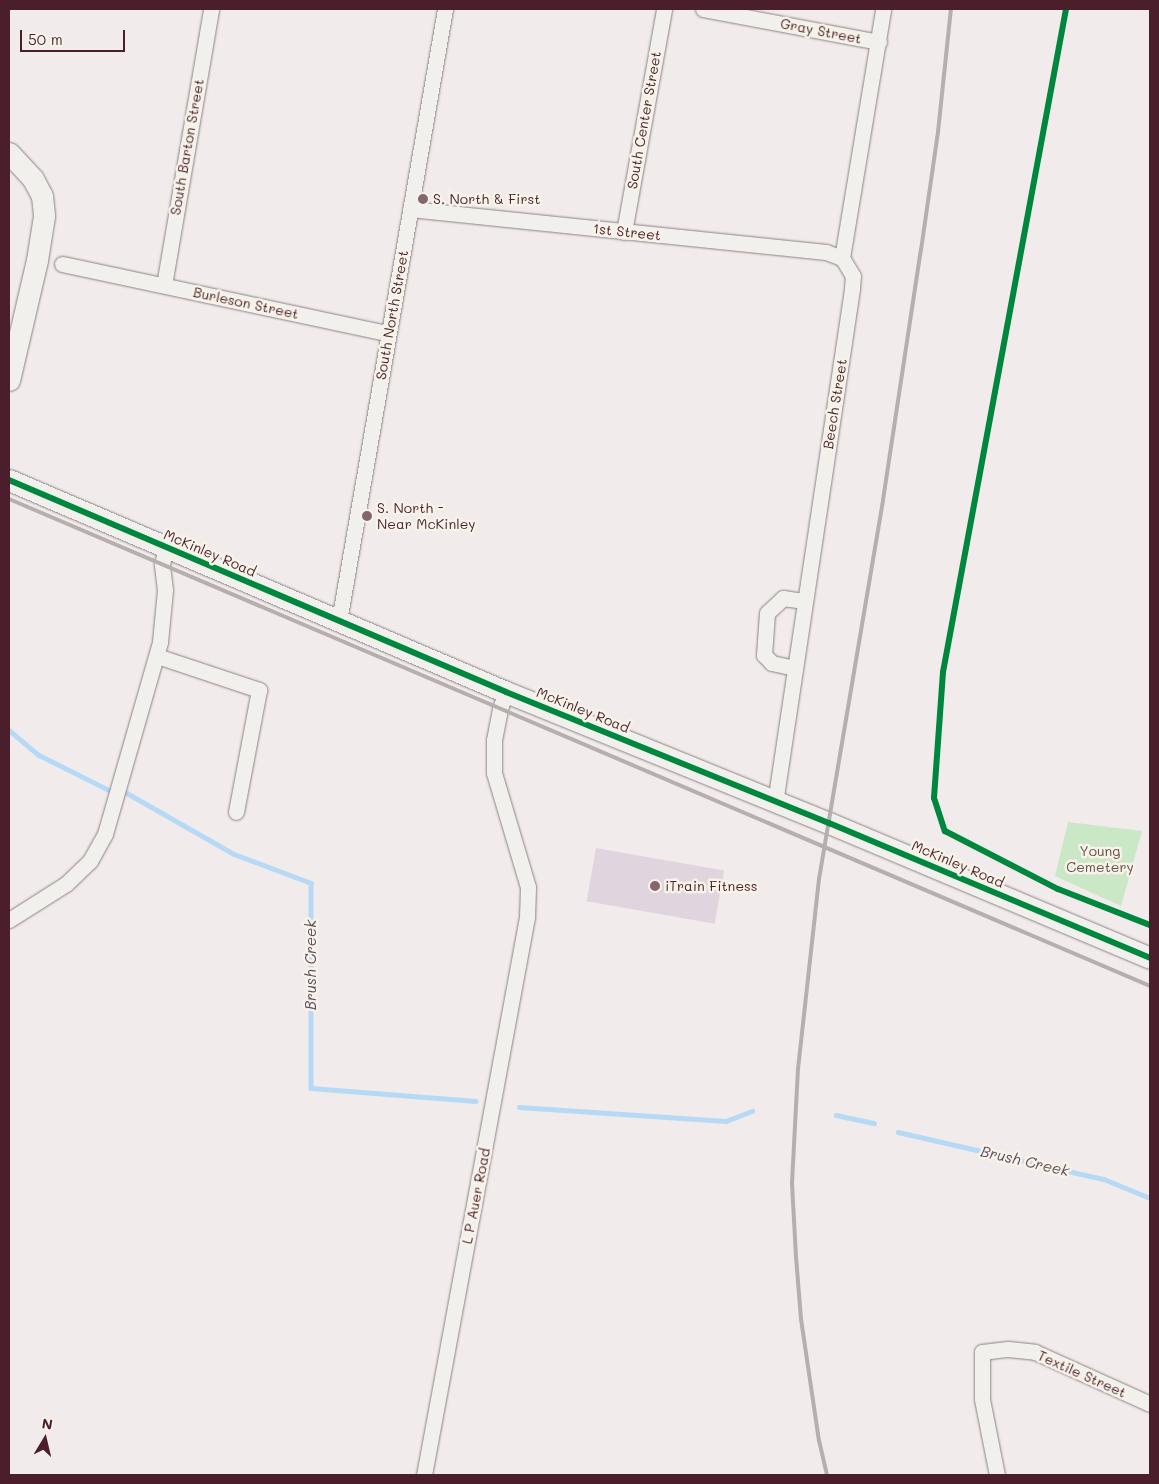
<!DOCTYPE html>
<html>
<head>
<meta charset="utf-8">
<style>
  body { margin:0 }
  #map { position:relative; width:1159px; height:1484px; overflow:hidden; background:#f1ebeb; font-family:Mali,sans-serif }
  div>[style] { position:absolute }
  .green>* { inset:0; background:#cae7c6 }
  .stream>* { height:4.5px; margin:-2.25px; padding:0 2.25px; transform-origin:2.25px; border-radius:2.25px; background:#b6d9f6 }
  .building>* { inset:0; background:#e0d5df; transform-origin:0 0 }
  .roads { filter:drop-shadow(0 0 1px #8d8285) drop-shadow(0 0 1px #8d8285) }
  .street>* { height:15px; margin:-7.5px; padding:0 7.5px; transform-origin:7.5px; border-radius:7.5px; background:#f2f0ed }
  .secondary>* { height:21px; margin:-10.5px; padding:0 10.5px; transform-origin:10.5px; border-radius:10.5px; background:#f2f0ed }
  .rail>* { height:4px; margin:-2px; padding:0 2px; transform-origin:2px; border-radius:2px; background:#b6afae }
  .cycleway>* { height:6px; margin:-3px; padding:0 3px; transform-origin:3px; border-radius:3px; background:#00873e }
  .dots>* { width:14px; height:14px; translate:-50% -50%; box-sizing:border-box; border:2px solid #f7f3e8; border-radius:50% }
  span { translate:-50% -50%; white-space:nowrap; text-align:center; line-height:1.15; -webkit-text-stroke:5px #f7f3e8; paint-order:stroke }
  .street-label { font-size:14px; color:#4a1f2b }
  .poi-label { font-size:14px; color:#4a1f2b }
  .left { translate:0 -50%; text-align:left }
  .park-label { font-size:14px; color:#62504a }
  .water-label { font-size:15px; color:#5f4c5f; font-style:italic }
  .frame { position:absolute; inset:0; border:10px solid #4a1f2b; pointer-events:none }
  .north { position:absolute; left:20px; top:1414px; width:50px; height:50px; -webkit-text-stroke:4px #f7f3e8; paint-order:stroke; rotate:9deg; font-size:14px; font-weight:700; line-height:20px; text-align:center; color:#4a1f2b }
  .north::after { content:''; display:block; margin:auto; width:18px; height:22px; background:#4a1f2b; clip-path:polygon(50% 0,100% 100%,50% 72%,0 100%) }
  .scale { position:absolute; left:20px; top:30px; width:105px; height:22px; box-sizing:border-box; border:2px solid #4a1f2b; border-top:0; padding-left:6px; font-size:15px; line-height:18px; white-space:nowrap; color:#4a1f2b; -webkit-text-stroke:4px #f7f3e8; paint-order:stroke }
</style>
</head>
<body>
<div id="map">
  <div class="green">
    <i style="clip-path:polygon(1068px 822px,1142px 831px,1121px 906px,1055px 876px)"></i>
  </div>
  <div class="stream">
    <i style="left:9px;top:730px;width:39px;rotate:40deg"></i>
    <i style="left:39px;top:755px;width:78px;rotate:26.6deg"></i>
    <i style="left:127px;top:793px;width:123px;rotate:29.7deg"></i>
    <i style="left:234px;top:854px;width:82px;rotate:20.6deg"></i>
    <i style="left:311px;top:883px;width:205px;rotate:90deg"></i>
    <i style="left:311px;top:1088px;width:165px;rotate:4.5deg"></i>
    <i style="left:519px;top:1107px;width:207px;rotate:3.9deg"></i>
    <i style="left:726px;top:1121px;width:28px;rotate:-21deg"></i>
    <i style="left:836px;top:1115px;width:39px;rotate:12deg"></i>
    <i style="left:898px;top:1132px;width:211px;rotate:12.9deg"></i>
    <i style="left:1104px;top:1179px;width:50px;rotate:22.4deg"></i>
  </div>
  <div class="building">
    <i style="left:596px;top:848px;width:130px;height:54px;rotate:10deg"></i>
  </div>
  <div class="roads">
    <div class="street">
      <i style="left:703px;top:9px;width:179px;rotate:10.6deg"></i>
      <i style="left:410px;top:209px;width:418px;rotate:5.9deg"></i>
      <i style="left:826px;top:252px;width:17px;rotate:21deg"></i>
      <i style="left:624px;top:232px;width:227px;rotate:-79.8deg"></i>
      <i style="left:62px;top:264px;width:333px;rotate:12deg"></i>
      <i style="left:164px;top:285px;width:280px;rotate:-80.3deg"></i>
      <i style="left:339px;top:621px;width:621px;rotate:-80.17deg"></i>
      <i style="left:157px;top:656px;width:108px;rotate:18.4deg"></i>
      <i style="left:259px;top:690px;width:124px;rotate:100.7deg"></i>
      <i style="left:795px;top:668px;width:24px;rotate:-168deg"></i>
      <i style="left:772px;top:663px;width:11px;rotate:-135deg"></i>
      <i style="left:764px;top:655px;width:42px;rotate:-85.9deg"></i>
      <i style="left:767px;top:613px;width:22px;rotate:-43deg"></i>
      <i style="left:783px;top:598px;width:22px;rotate:8deg"></i>
      <i style="left:775px;top:803px;width:520px;rotate:-81.48deg"></i>
      <i style="left:852px;top:289px;width:13px;rotate:-86deg"></i>
      <i style="left:853px;top:276px;width:21px;rotate:-121deg"></i>
      <i style="left:842px;top:258px;width:252px;rotate:-80.6deg"></i>
      <i style="left:9px;top:920px;width:67px;rotate:-32.3deg"></i>
      <i style="left:66px;top:884px;width:33px;rotate:-44deg"></i>
      <i style="left:90px;top:861px;width:31px;rotate:-61deg"></i>
      <i style="left:105px;top:834px;width:200px;rotate:-74deg"></i>
      <i style="left:160px;top:642px;width:52px;rotate:-84.5deg"></i>
      <i style="left:165px;top:590px;width:26px;rotate:-97deg"></i>
      <i style="left:162px;top:564px;width:16px;rotate:-76deg"></i>
      <i style="left:424px;top:1475px;width:567px;rotate:-79.54deg"></i>
      <i style="left:527px;top:917px;width:30px;rotate:-88deg"></i>
      <i style="left:528px;top:887px;width:119px;rotate:-106.6deg"></i>
      <i style="left:494px;top:773px;width:33px;rotate:-90deg"></i>
      <i style="left:494px;top:740px;width:33px;rotate:-79deg"></i>
      <i style="left:500px;top:708px;width:17px;rotate:-69deg"></i>
      <i style="left:997px;top:1475px;width:77px;rotate:-101.2deg"></i>
      <i style="left:982px;top:1399px;width:47px;rotate:-90deg"></i>
      <i style="left:982px;top:1352px;width:26px;rotate:-7deg"></i>
      <i style="left:1008px;top:1349px;width:27px;rotate:6deg"></i>
      <i style="left:1035px;top:1352px;width:126px;rotate:24.3deg"></i>
    </div>
    <div class="secondary">
      <i style="left:9px;top:153px;width:35px;rotate:47deg"></i>
      <i style="left:33px;top:179px;width:19px;rotate:62deg"></i>
      <i style="left:42px;top:196px;width:20px;rotate:84deg"></i>
      <i style="left:44px;top:216px;width:45px;rotate:99deg"></i>
      <i style="left:37px;top:260px;width:123px;rotate:103.1deg"></i>
      <i style="left:9px;top:480px;width:540px;rotate:23.1deg"></i>
      <i style="left:506px;top:692px;width:349px;rotate:22.1deg"></i>
      <i style="left:829px;top:823px;width:348px;rotate:22.8deg"></i>
    </div>
  </div>
  <div class="rail">
    <i style="left:9px;top:499px;width:1241px;rotate:23.11deg"></i>
    <i style="left:827px;top:1475px;width:35px;rotate:-103deg"></i>
    <i style="left:819px;top:1441px;width:123px;rotate:-98.4deg"></i>
    <i style="left:801px;top:1319px;width:62px;rotate:-94.6deg"></i>
    <i style="left:796px;top:1257px;width:74px;rotate:-93.1deg"></i>
    <i style="left:792px;top:1183px;width:114px;rotate:-87deg"></i>
    <i style="left:798px;top:1069px;width:191px;rotate:-83.7deg"></i>
    <i style="left:819px;top:879px;width:384px;rotate:-80.4deg"></i>
    <i style="left:883px;top:500px;width:253px;rotate:-81.4deg"></i>
    <i style="left:921px;top:250px;width:119px;rotate:-81.8deg"></i>
    <i style="left:938px;top:132px;width:124px;rotate:-84deg"></i>
  </div>
  <div class="cycleway">
    <i style="left:1066px;top:9px;width:674px;rotate:100.51deg"></i>
    <i style="left:943px;top:672px;width:126px;rotate:94.1deg"></i>
    <i style="left:934px;top:798px;width:35px;rotate:72deg"></i>
    <i style="left:945px;top:831px;width:127px;rotate:27.2deg"></i>
    <i style="left:1058px;top:889px;width:99px;rotate:21.4deg"></i>
    <i style="left:9px;top:480px;width:540px;rotate:23.1deg"></i>
    <i style="left:506px;top:692px;width:349px;rotate:22.1deg"></i>
    <i style="left:829px;top:823px;width:348px;rotate:22.8deg"></i>
  </div>
  <div class="dots">
    <i style="left:423px;top:199px;background:#84666e"></i>
    <i style="left:367px;top:516px;background:#84666e"></i>
    <i style="left:655px;top:886px;background:#84666e"></i>
  </div>
  <div class="street-label">
    <span style="left:821px;top:31px;rotate:11deg">Gray Street</span>
    <span style="left:644px;top:120px;rotate:-80deg">South Center Street</span>
    <span style="left:187px;top:147px;rotate:-80deg">South Barton Street</span>
    <span style="left:627px;top:232px;rotate:6deg">1st Street</span>
    <span style="left:246px;top:303px;rotate:12deg">Burleson Street</span>
    <span style="left:392px;top:315px;rotate:-80deg">South North Street</span>
    <span style="left:835px;top:404px;rotate:-81deg">Beech Street</span>
    <span style="left:210px;top:553px;rotate:23deg">McKinley Road</span>
    <span style="left:583px;top:710px;rotate:22deg">McKinley Road</span>
    <span style="left:958px;top:864px;rotate:23deg">McKinley Road</span>
    <span style="left:476px;top:1196px;rotate:-79deg">L P Auer Road</span>
    <span style="left:1082px;top:1374px;rotate:24deg">Textile Street</span>
  </div>
  <div class="poi-label">
    <span class="left" style="left:433px;top:199px">S. North &amp; First</span>
    <span class="left" style="left:377px;top:516px">S. North -<br>Near McKinley</span>
    <span class="left" style="left:665px;top:886px">iTrain Fitness</span>
  </div>
  <div class="park-label">
    <span style="left:1100px;top:859px">Young<br>Cemetery</span>
  </div>
  <div class="water-label">
    <span style="left:311px;top:965px;rotate:-90deg">Brush Creek</span>
    <span style="left:1025px;top:1161px;rotate:13deg">Brush Creek</span>
  </div>
  <div class="frame"></div>
  <div class="north">N</div>
  <div class="scale">50 m</div>
</div>
</body>
</html>
